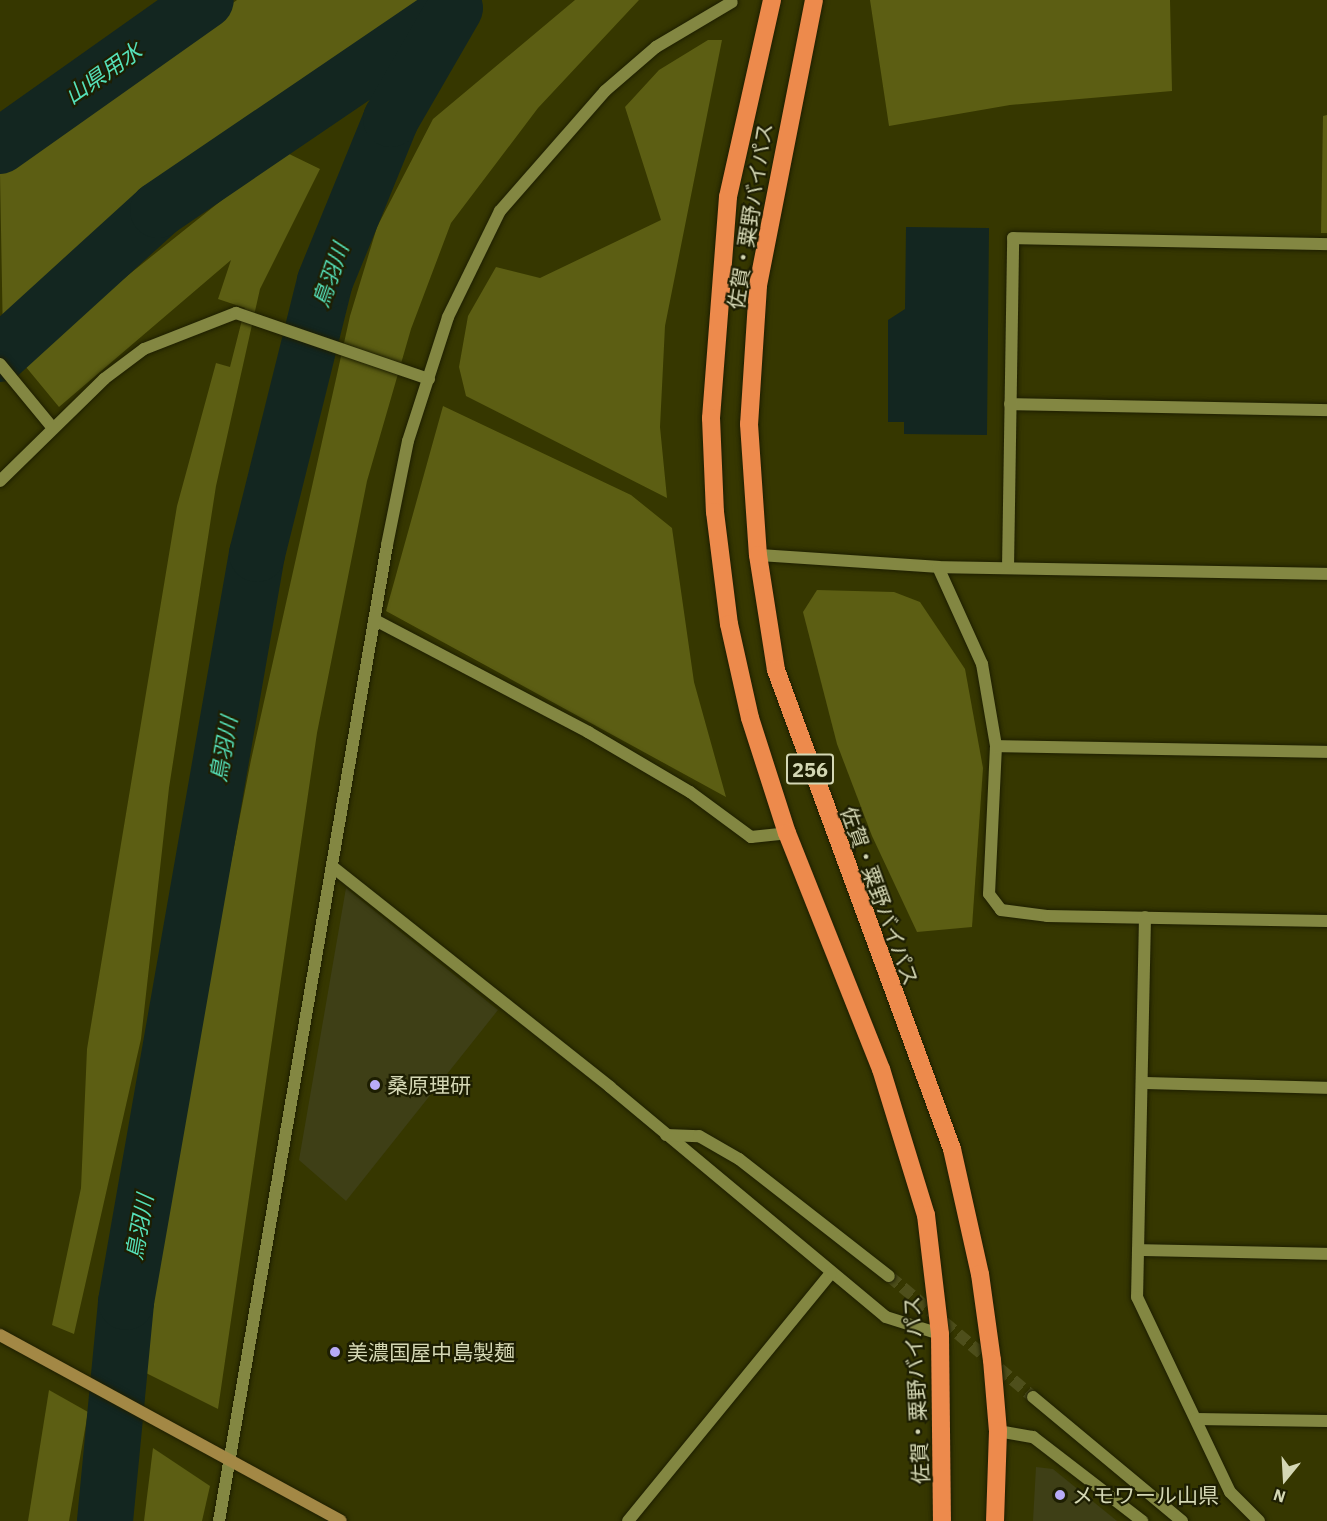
<!DOCTYPE html>
<html>
<head>
<meta charset="utf-8">
<style>
  body { margin:0 }
  #map { position:relative; width:1327px; height:1521px; overflow:hidden; background:#363700; font-family:"IBM Plex Sans","Noto Sans JP",sans-serif }
  div>[style] { position:absolute }
  .built>* { inset:0; background:#3e3f16 }
  .green>* { inset:0; background:#5c5e13 }
  .water>* { inset:0; background:#132620 }
  .river>* { height:56px; margin:-28px; padding:0 28px; transform-origin:28px; border-radius:28px; background:#132620 }
  .street-tunnel>* { height:12px; margin-top:-6px; transform-origin:0; background:repeating-linear-gradient(90deg,#4e4f1b 0 12px,transparent 0 18px) }
  .roads { filter:drop-shadow(0 0 2px #1d1e00) drop-shadow(0 0 2px #1d1e00) }
  .street>* { height:12px; margin:-6px; padding:0 6px; transform-origin:6px; border-radius:6px; background:#838742 }
  .secondary>* { height:12px; margin:-6px; padding:0 6px; transform-origin:6px; border-radius:6px; background:#a38845 }
  .highway>* { height:18px; margin:-9px; padding:0 9px; transform-origin:9px; border-radius:9px; background:#ed8a4c }
  .dots>* { width:16px; height:16px; translate:-50% -50%; box-sizing:border-box; border:3px solid #1d1e02; border-radius:50% }
  span { translate:-50% -50%; white-space:nowrap; text-align:center; line-height:1.15; -webkit-text-stroke:4.5px #1d1e02; paint-order:stroke }
  .shield-label span { padding:2px 4px; background:#1d1e02; border:2px solid; border-radius:4px; -webkit-text-stroke-width:0 }
  .shield-label { font-size:20px; color:#d4d7b4; font-weight:700 }
  .street-label { font-size:21px; color:#d4d7b4 }
  .poi-label { font-size:21px; color:#d4d7b4 }
  .left { translate:0 -50%; text-align:left }
  .water-label { font-size:22px; color:#55e0b9; font-style:italic }
  .north { position:absolute; left:1255px; top:1449px; width:60px; height:60px; -webkit-text-stroke:4px #1d1e02; paint-order:stroke; rotate:198deg; font-size:16px; font-weight:700; line-height:24px; text-align:center; color:#d4d7b4 }
  .north::after { content:''; display:block; margin:auto; width:21px; height:27px; background:#d4d7b4; clip-path:polygon(50% 0,100% 100%,50% 72%,0 100%) }
</style>
</head>
<body>
<div id="map">
  <div class="built">
    <i style="clip-path:polygon(346px 888px,498px 1010px,346px 1201px,299px 1160px)"></i>
    <i style="clip-path:polygon(1036px 1467px,1053px 1469px,1117px 1521px,1033px 1521px)"></i>
  </div>
  <div class="green">
    <i style="clip-path:polygon(237px 0,449px 0,267px 132px,3px 341px,0 174px)"></i>
    <i style="clip-path:polygon(575px 0,639px 0,538px 108px,451px 223px,411px 329px,367px 481px,317px 733px,218px 1409px,144px 1372px,143px 1311px,251px 760px,350px 316px,377px 227px,433px 119px)"></i>
    <i style="clip-path:polygon(870px 0,1170px 0,1172px 91px,1010px 105px,889px 126px)"></i>
    <i style="clip-path:polygon(708px 40px,722px 40px,665px 326px,660px 427px,667px 498px,466px 396px,459px 367px,468px 316px,496px 267px,540px 278px,661px 220px,625px 107px,659px 70px)"></i>
    <i style="clip-path:polygon(1327px 115px,1327px 233px,1321px 233px,1323px 116px)"></i>
    <i style="clip-path:polygon(283px 151px,320px 169px,260px 289px,216px 486px,169px 788px,141px 1039px,74px 1334px,52px 1325px,81px 1188px,87px 1049px,177px 506px,216px 363px,230px 367px,245px 308px,218px 299px,231px 260px,59px 407px,21px 361px)"></i>
    <i style="clip-path:polygon(443px 406px,631px 495px,672px 528px,694px 682px,726px 797px,386px 611px)"></i>
    <i style="clip-path:polygon(817px 590px,894px 592px,920px 602px,965px 669px,983px 768px,972px 927px,917px 932px,872px 836px,837px 744px,803px 612px)"></i>
    <i style="clip-path:polygon(49px 1390px,88px 1412px,69px 1521px,28px 1521px)"></i>
    <i style="clip-path:polygon(153px 1448px,210px 1486px,202px 1521px,144px 1521px)"></i>
  </div>
  <div class="water">
    <i style="clip-path:polygon(906px 227px,989px 228px,987px 435px,904px 434px,904px 422px,888px 422px,888px 320px,905px 309px)"></i>
  </div>
  <div class="river">
    <i style="left:0;top:146px;width:252px;rotate:-35.3deg"></i>
    <i style="left:0;top:354px;width:214px;rotate:-42.3deg"></i>
    <i style="left:158px;top:210px;width:347px;rotate:-34.2deg"></i>
    <i style="left:105px;top:1521px;width:220px;rotate:-84.5deg"></i>
    <i style="left:126px;top:1302px;width:759px;rotate:-80.07deg"></i>
    <i style="left:257px;top:554px;width:281px;rotate:-76deg"></i>
    <i style="left:325px;top:281px;width:175px;rotate:-67.8deg"></i>
    <i style="left:391px;top:119px;width:128px;rotate:-60deg"></i>
  </div>
  <div class="street-tunnel">
    <i style="left:889px;top:1276px;width:188px;rotate:40deg"></i>
  </div>
  <div class="roads">
    <div class="street">
      <i style="left:0;top:364px;width:82px;rotate:50.5deg"></i>
      <i style="left:1010px;top:404px;width:317px;rotate:1.1deg"></i>
      <i style="left:0;top:481px;width:146px;rotate:-44.4deg"></i>
      <i style="left:104px;top:379px;width:50px;rotate:-36.9deg"></i>
      <i style="left:144px;top:349px;width:99px;rotate:-21.4deg"></i>
      <i style="left:236px;top:313px;width:204px;rotate:18.9deg"></i>
      <i style="left:758px;top:555px;width:180px;rotate:3.8deg"></i>
      <i style="left:938px;top:567px;width:107px;rotate:65.6deg"></i>
      <i style="left:982px;top:664px;width:83px;rotate:80.3deg"></i>
      <i style="left:996px;top:746px;width:148px;rotate:92.7deg"></i>
      <i style="left:989px;top:894px;width:20px;rotate:53deg"></i>
      <i style="left:1001px;top:910px;width:46px;rotate:7.4deg"></i>
      <i style="left:1047px;top:916px;width:280px;rotate:1deg"></i>
      <i style="left:938px;top:567px;width:389px;rotate:1deg"></i>
      <i style="left:1008px;top:568px;width:330px;rotate:-89.1deg"></i>
      <i style="left:1013px;top:238px;width:314px;rotate:1.1deg"></i>
      <i style="left:375px;top:620px;width:241px;rotate:27.7deg"></i>
      <i style="left:588px;top:732px;width:118px;rotate:30.5deg"></i>
      <i style="left:690px;top:792px;width:76px;rotate:36.4deg"></i>
      <i style="left:751px;top:837px;width:36px;rotate:-6deg"></i>
      <i style="left:996px;top:746px;width:331px;rotate:1deg"></i>
      <i style="left:334px;top:868px;width:352px;rotate:38.4deg"></i>
      <i style="left:610px;top:1087px;width:359px;rotate:39.8deg"></i>
      <i style="left:886px;top:1317px;width:57px;rotate:17.5deg"></i>
      <i style="left:1145px;top:917px;width:380px;rotate:91.2deg"></i>
      <i style="left:1137px;top:1297px;width:216px;rotate:64.5deg"></i>
      <i style="left:1230px;top:1492px;width:41px;rotate:45deg"></i>
      <i style="left:1142px;top:1083px;width:185px;rotate:1.5deg"></i>
      <i style="left:666px;top:1135px;width:33px;rotate:2deg"></i>
      <i style="left:699px;top:1136px;width:46px;rotate:29.9deg"></i>
      <i style="left:739px;top:1159px;width:190px;rotate:38deg"></i>
      <i style="left:1138px;top:1250px;width:189px;rotate:1.2deg"></i>
      <i style="left:1033px;top:1397px;width:194px;rotate:39.8deg"></i>
      <i style="left:1196px;top:1419px;width:131px;rotate:0.9deg"></i>
      <i style="left:998px;top:1431px;width:36px;rotate:10deg"></i>
      <i style="left:1033px;top:1437px;width:138px;rotate:37.6deg"></i>
      <i style="left:219px;top:1521px;width:990px;rotate:-80.23deg"></i>
      <i style="left:387px;top:545px;width:106px;rotate:-78.6deg"></i>
      <i style="left:408px;top:441px;width:130px;rotate:-72.1deg"></i>
      <i style="left:448px;top:317px;width:118px;rotate:-63.9deg"></i>
      <i style="left:500px;top:211px;width:159px;rotate:-48.8deg"></i>
      <i style="left:605px;top:91px;width:67px;rotate:-40.8deg"></i>
      <i style="left:656px;top:47px;width:88px;rotate:-30.6deg"></i>
      <i style="left:628px;top:1521px;width:320px;rotate:-50.7deg"></i>
    </div>
    <div class="secondary">
      <i style="left:0;top:1335px;width:388px;rotate:28.6deg"></i>
    </div>
    <div class="highway">
      <i style="left:772px;top:0;width:202px;rotate:102.6deg"></i>
      <i style="left:728px;top:197px;width:222px;rotate:94.4deg"></i>
      <i style="left:711px;top:418px;width:94px;rotate:87.6deg"></i>
      <i style="left:715px;top:512px;width:113px;rotate:82.9deg"></i>
      <i style="left:729px;top:624px;width:96px;rotate:77.4deg"></i>
      <i style="left:750px;top:718px;width:121px;rotate:72.2deg"></i>
      <i style="left:787px;top:833px;width:254px;rotate:68.3deg"></i>
      <i style="left:881px;top:1069px;width:153px;rotate:72.9deg"></i>
      <i style="left:926px;top:1215px;width:120px;rotate:83.3deg"></i>
      <i style="left:940px;top:1334px;width:187px;rotate:89.4deg"></i>
      <i style="left:814px;top:0;width:291px;rotate:101.1deg"></i>
      <i style="left:758px;top:286px;width:138px;rotate:93.7deg"></i>
      <i style="left:749px;top:424px;width:131px;rotate:86.1deg"></i>
      <i style="left:758px;top:555px;width:116px;rotate:81.1deg"></i>
      <i style="left:776px;top:670px;width:510px;rotate:69.83deg"></i>
      <i style="left:952px;top:1149px;width:128px;rotate:77.4deg"></i>
      <i style="left:980px;top:1274px;width:87px;rotate:82.1deg"></i>
      <i style="left:992px;top:1360px;width:71px;rotate:85.2deg"></i>
      <i style="left:998px;top:1431px;width:90px;rotate:91.9deg"></i>
    </div>
  </div>
  <div class="dots">
    <i style="left:375px;top:1085px;background:#b8abf7"></i>
    <i style="left:335px;top:1352px;background:#b8abf7"></i>
    <i style="left:1060px;top:1495px;background:#b8abf7"></i>
  </div>
  <div class="shield-label">
    <span style="left:810px;top:769px">256</span>
  </div>
  <div class="street-label">
    <span style="left:750px;top:216px;rotate:-81deg">佐賀・粟野バイパス</span>
    <span style="left:880px;top:896px;rotate:70deg">佐賀・粟野バイパス</span>
    <span style="left:916px;top:1390px;rotate:-93deg">佐賀・粟野バイパス</span>
  </div>
  <div class="poi-label">
    <span class="left" style="left:387px;top:1085px">桑原理研</span>
    <span class="left" style="left:347px;top:1352px">美濃国屋中島製麺</span>
    <span class="left" style="left:1072px;top:1495px">メモワール山県</span>
  </div>
  <div class="water-label">
    <span style="left:103px;top:73px;rotate:-35deg">山県用水</span>
    <span style="left:330px;top:275px;rotate:-71deg">鳥羽川</span>
    <span style="left:223px;top:749px;rotate:-80deg">鳥羽川</span>
    <span style="left:139px;top:1227px;rotate:-80deg">鳥羽川</span>
  </div>
  <div class="north">N</div>
</div>
</body>
</html>
